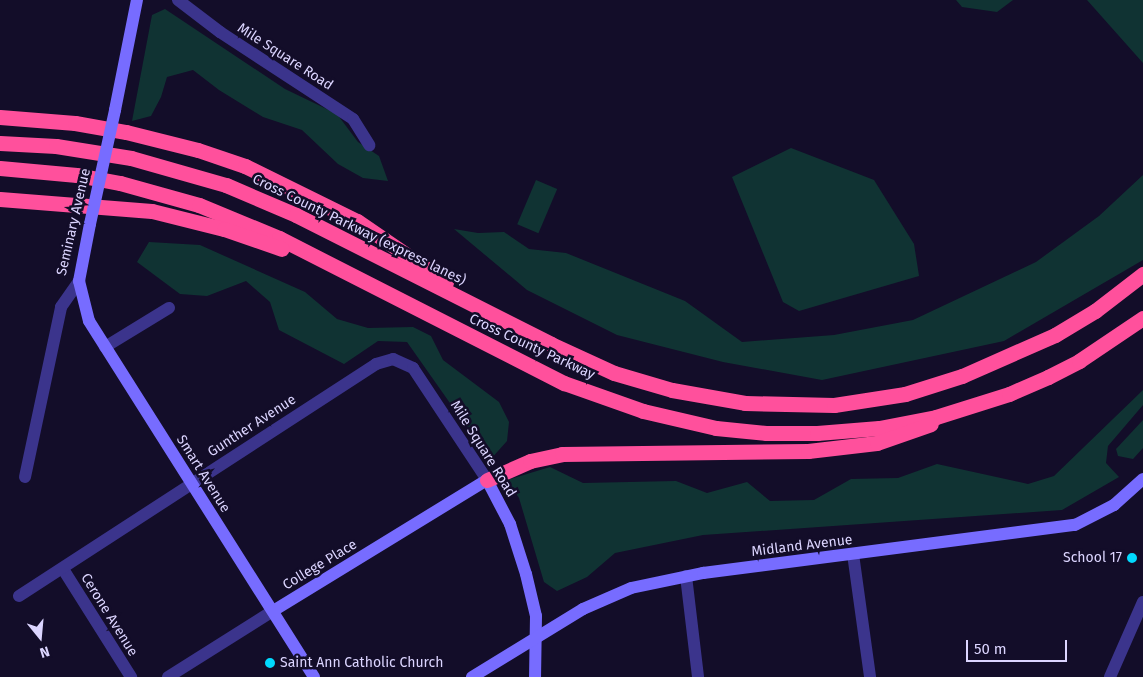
<!DOCTYPE html>
<html>
<head>
<meta charset="utf-8">
<style>
  body { margin:0 }
  #map { position:relative; width:1143px; height:677px; overflow:hidden; background:#130d29; font-family:"Fira Sans",sans-serif }
  div>[style] { position:absolute }
  .green>* { inset:0; background:#103333; transform-origin:0 0 }
  .street>* { height:12px; margin:-6px; padding:0 6px; transform-origin:6px; border-radius:6px; background:#3b348c }
  .secondary>* { height:12px; margin:-6px; padding:0 6px; transform-origin:6px; border-radius:6px; background:#776cff }
  .highway>* { height:15px; margin:-7.5px; padding:0 7.5px; transform-origin:7.5px; border-radius:7.5px; background:#ff509c }
  .secondary-bridge>* { height:12px; margin:-6px; padding:0 6px; transform-origin:6px; border-radius:6px; background:#776cff }
  .dots>* { width:14px; height:14px; translate:-50% -50%; box-sizing:border-box; border:2px solid #130d29; border-radius:50% }
  span { translate:-50% -50%; white-space:nowrap; text-align:center; line-height:1.15; -webkit-text-stroke:5px #130d29; paint-order:stroke }
  .street-label { font-size:14px; color:#dcd5ff }
  .poi-label { font-size:14px; color:#dcd5ff }
  .right { translate:-100% -50%; text-align:right }
  .left { translate:0 -50%; text-align:left }
  .north { position:absolute; left:15px; top:612px; width:50px; height:50px; -webkit-text-stroke:4px #130d29; paint-order:stroke; rotate:163deg; font-size:14px; font-weight:700; line-height:20px; text-align:center; color:#dcd5ff }
  .north::after { content:''; display:block; margin:auto; width:18px; height:22px; background:#dcd5ff; clip-path:polygon(50% 0,100% 100%,50% 72%,0 100%) }
  .scale { position:absolute; left:966px; top:640px; width:101px; height:22px; box-sizing:border-box; border:2px solid #dcd5ff; border-top:0; padding-left:6px; font-size:15px; line-height:18px; white-space:nowrap; color:#dcd5ff; -webkit-text-stroke:4px #130d29; paint-order:stroke }
</style>
</head>
<body>
<div id="map">
  <div class="green">
    <i style="clip-path:polygon(956px 0,1013px 0,997px 12px,962px 7px)"></i>
    <i style="clip-path:polygon(1087px 0,1143px 0,1143px 63px)"></i>
    <i style="clip-path:polygon(165px 9px,285px 89px,337px 114px,358px 142px,379px 156px,388px 181px,363px 178px,338px 164px,302px 130px,263px 117px,219px 90px,193px 70px,167px 77px,161px 97px,151px 116px,132px 121px,152px 15px)"></i>
    <i style="clip-path:polygon(791px 148px,874px 180px,914px 244px,919px 276px,799px 311px,783px 302px,732px 177px)"></i>
    <i style="clip-path:polygon(1143px 175px,1143px 260px,1004px 341px,822px 380px,723px 362px,617px 335px,527px 290px,454px 229px,478px 233px,504px 232px,529px 249px,566px 253px,685px 301px,742px 342px,834px 335px,913px 320px,1036px 262px,1099px 216px)"></i>
    <i style="left:536px;top:180px;width:23px;height:48px;rotate:23deg"></i>
    <i style="clip-path:polygon(149px 242px,200px 245px,305px 292px,337px 319px,368px 328px,413px 327px,431px 336px,443px 360px,499px 402px,509px 422px,507px 441px,490px 460px,407px 342px,378px 341px,344px 364px,279px 330px,270px 302px,246px 281px,207px 296px,180px 294px,137px 262px)"></i>
    <i style="clip-path:polygon(1143px 390px,1143px 405px,1108px 446px,1106px 463px,1119px 477px,1062px 510px,703px 535px,615px 553px,587px 577px,557px 591px,544px 582px,519px 498px,507px 480px,550px 467px,583px 483px,676px 481px,707px 493px,747px 482px,770px 501px,814px 500px,851px 479px,898px 478px,937px 464px,1028px 484px,1054px 476px)"></i>
    <i style="clip-path:polygon(1143px 420px,1143px 448px,1133px 459px,1118px 456px,1116px 449px)"></i>
  </div>
  <div class="street">
    <i style="left:178px;top:0;width:53px;rotate:37.3deg"></i>
    <i style="left:220px;top:32px;width:159px;rotate:33.2deg"></i>
    <i style="left:353px;top:119px;width:31px;rotate:58deg"></i>
    <i style="left:105px;top:347px;width:75px;rotate:-31.4deg"></i>
    <i style="left:25px;top:477px;width:174px;rotate:-78deg"></i>
    <i style="left:61px;top:307px;width:32px;rotate:-55deg"></i>
    <i style="left:853px;top:554px;width:124px;rotate:82.1deg"></i>
    <i style="left:63px;top:569px;width:128px;rotate:57.8deg"></i>
    <i style="left:686px;top:576px;width:102px;rotate:83.2deg"></i>
    <i style="left:19px;top:596px;width:426px;rotate:-33deg"></i>
    <i style="left:376px;top:364px;width:18px;rotate:-16deg"></i>
    <i style="left:393px;top:359px;width:22px;rotate:24deg"></i>
    <i style="left:413px;top:368px;width:134px;rotate:56.5deg"></i>
    <i style="left:168px;top:677px;width:124px;rotate:-32.2deg"></i>
    <i style="left:1110px;top:677px;width:82px;rotate:-66.3deg"></i>
  </div>
  <div class="secondary">
    <i style="left:115px;top:110px;width:112px;rotate:-78.7deg"></i>
    <i style="left:90px;top:224px;width:58px;rotate:100.9deg"></i>
    <i style="left:79px;top:281px;width:41px;rotate:76deg"></i>
    <i style="left:89px;top:321px;width:421px;rotate:57.7deg"></i>
    <i style="left:273px;top:611px;width:251px;rotate:-31.5deg"></i>
    <i style="left:487px;top:480px;width:50px;rotate:62.4deg"></i>
    <i style="left:510px;top:524px;width:52px;rotate:72.3deg"></i>
    <i style="left:526px;top:574px;width:43px;rotate:76.6deg"></i>
    <i style="left:536px;top:616px;width:61px;rotate:90.9deg"></i>
    <i style="left:472px;top:677px;width:130px;rotate:-31.5deg"></i>
    <i style="left:583px;top:609px;width:52px;rotate:-23.6deg"></i>
    <i style="left:631px;top:588px;width:74px;rotate:-11.8deg"></i>
    <i style="left:703px;top:573px;width:375px;rotate:-7.4deg"></i>
    <i style="left:1075px;top:525px;width:44px;rotate:-27.1deg"></i>
    <i style="left:1114px;top:505px;width:39px;rotate:-42deg"></i>
  </div>
  <div class="highway">
    <i style="left:0;top:117px;width:75px;rotate:4.6deg"></i>
    <i style="left:75px;top:123px;width:52px;rotate:10deg"></i>
    <i style="left:126px;top:132px;width:74px;rotate:14deg"></i>
    <i style="left:198px;top:150px;width:50px;rotate:18.8deg"></i>
    <i style="left:245px;top:166px;width:125px;rotate:26.2deg"></i>
    <i style="left:357px;top:221px;width:108px;rotate:34.4deg"></i>
    <i style="left:0;top:143px;width:56px;rotate:3.1deg"></i>
    <i style="left:56px;top:146px;width:76px;rotate:9.1deg"></i>
    <i style="left:131px;top:158px;width:99px;rotate:15.9deg"></i>
    <i style="left:226px;top:185px;width:76px;rotate:23.2deg"></i>
    <i style="left:296px;top:215px;width:286px;rotate:26.8deg"></i>
    <i style="left:551px;top:344px;width:69px;rotate:24.7deg"></i>
    <i style="left:614px;top:373px;width:60px;rotate:16.3deg"></i>
    <i style="left:672px;top:390px;width:74px;rotate:10.1deg"></i>
    <i style="left:745px;top:403px;width:89px;rotate:1.3deg"></i>
    <i style="left:834px;top:405px;width:72px;rotate:-8.8deg"></i>
    <i style="left:905px;top:394px;width:60px;rotate:-17.5deg"></i>
    <i style="left:962px;top:376px;width:102px;rotate:-23.8deg"></i>
    <i style="left:1055px;top:335px;width:47px;rotate:-31deg"></i>
    <i style="left:1095px;top:311px;width:61px;rotate:-37.6deg"></i>
    <i style="left:0;top:168px;width:77px;rotate:5.2deg"></i>
    <i style="left:77px;top:175px;width:44px;rotate:10.5deg"></i>
    <i style="left:120px;top:183px;width:82px;rotate:15.6deg"></i>
    <i style="left:199px;top:205px;width:87px;rotate:22.4deg"></i>
    <i style="left:279px;top:238px;width:320px;rotate:27deg"></i>
    <i style="left:564px;top:383px;width:84px;rotate:19.5deg"></i>
    <i style="left:643px;top:411px;width:75px;rotate:13.1deg"></i>
    <i style="left:716px;top:428px;width:50px;rotate:5.7deg"></i>
    <i style="left:766px;top:433px;width:51px"></i>
    <i style="left:817px;top:433px;width:62px;rotate:-4.6deg"></i>
    <i style="left:879px;top:428px;width:58px;rotate:-10.9deg"></i>
    <i style="left:936px;top:417px;width:77px;rotate:-17.5deg"></i>
    <i style="left:1009px;top:394px;width:43px;rotate:-23.6deg"></i>
    <i style="left:1048px;top:377px;width:35px;rotate:-27deg"></i>
    <i style="left:1079px;top:361px;width:77px;rotate:-33.9deg"></i>
    <i style="left:0;top:199px;width:152px;rotate:4.5deg"></i>
    <i style="left:152px;top:211px;width:74px;rotate:14deg"></i>
    <i style="left:224px;top:229px;width:61px;rotate:19deg"></i>
    <i style="left:487px;top:480px;width:47px;rotate:-23.8deg"></i>
    <i style="left:530px;top:461px;width:33px;rotate:-12deg"></i>
    <i style="left:562px;top:454px;width:246px;rotate:-0.7deg"></i>
    <i style="left:808px;top:451px;width:69px;rotate:-6.6deg"></i>
    <i style="left:877px;top:443px;width:57px;rotate:-19.4deg"></i>
  </div>
  <div class="secondary-bridge">
    <i style="left:90px;top:224px;width:117px;rotate:-77.6deg"></i>
  </div>
  <div class="dots">
    <i style="left:1132px;top:558px;background:#01daff"></i>
    <i style="left:270px;top:663px;background:#01daff"></i>
  </div>
  <div class="street-label">
    <span style="left:285px;top:57px;rotate:33deg">Mile Square Road</span>
    <span style="left:74px;top:222px;rotate:-77deg">Seminary Avenue</span>
    <span style="left:359px;top:230px;rotate:26deg">Cross County Parkway (express lanes)</span>
    <span style="left:532px;top:347px;rotate:25deg">Cross County Parkway</span>
    <span style="left:252px;top:426px;rotate:-33deg">Gunther Avenue</span>
    <span style="left:483px;top:449px;rotate:58deg">Mile Square Road</span>
    <span style="left:203px;top:474px;rotate:58deg">Smart Avenue</span>
    <span style="left:802px;top:546px;rotate:-7deg">Midland Avenue</span>
    <span style="left:320px;top:565px;rotate:-31deg">College Place</span>
    <span style="left:109px;top:615px;rotate:58deg">Cerone Avenue</span>
  </div>
  <div class="poi-label">
    <span class="right" style="left:1122px;top:558px">School 17</span>
    <span class="left" style="left:280px;top:663px">Saint Ann Catholic Church</span>
  </div>
  <div class="north">N</div>
  <div class="scale">50 m</div>
</div>
</body>
</html>
